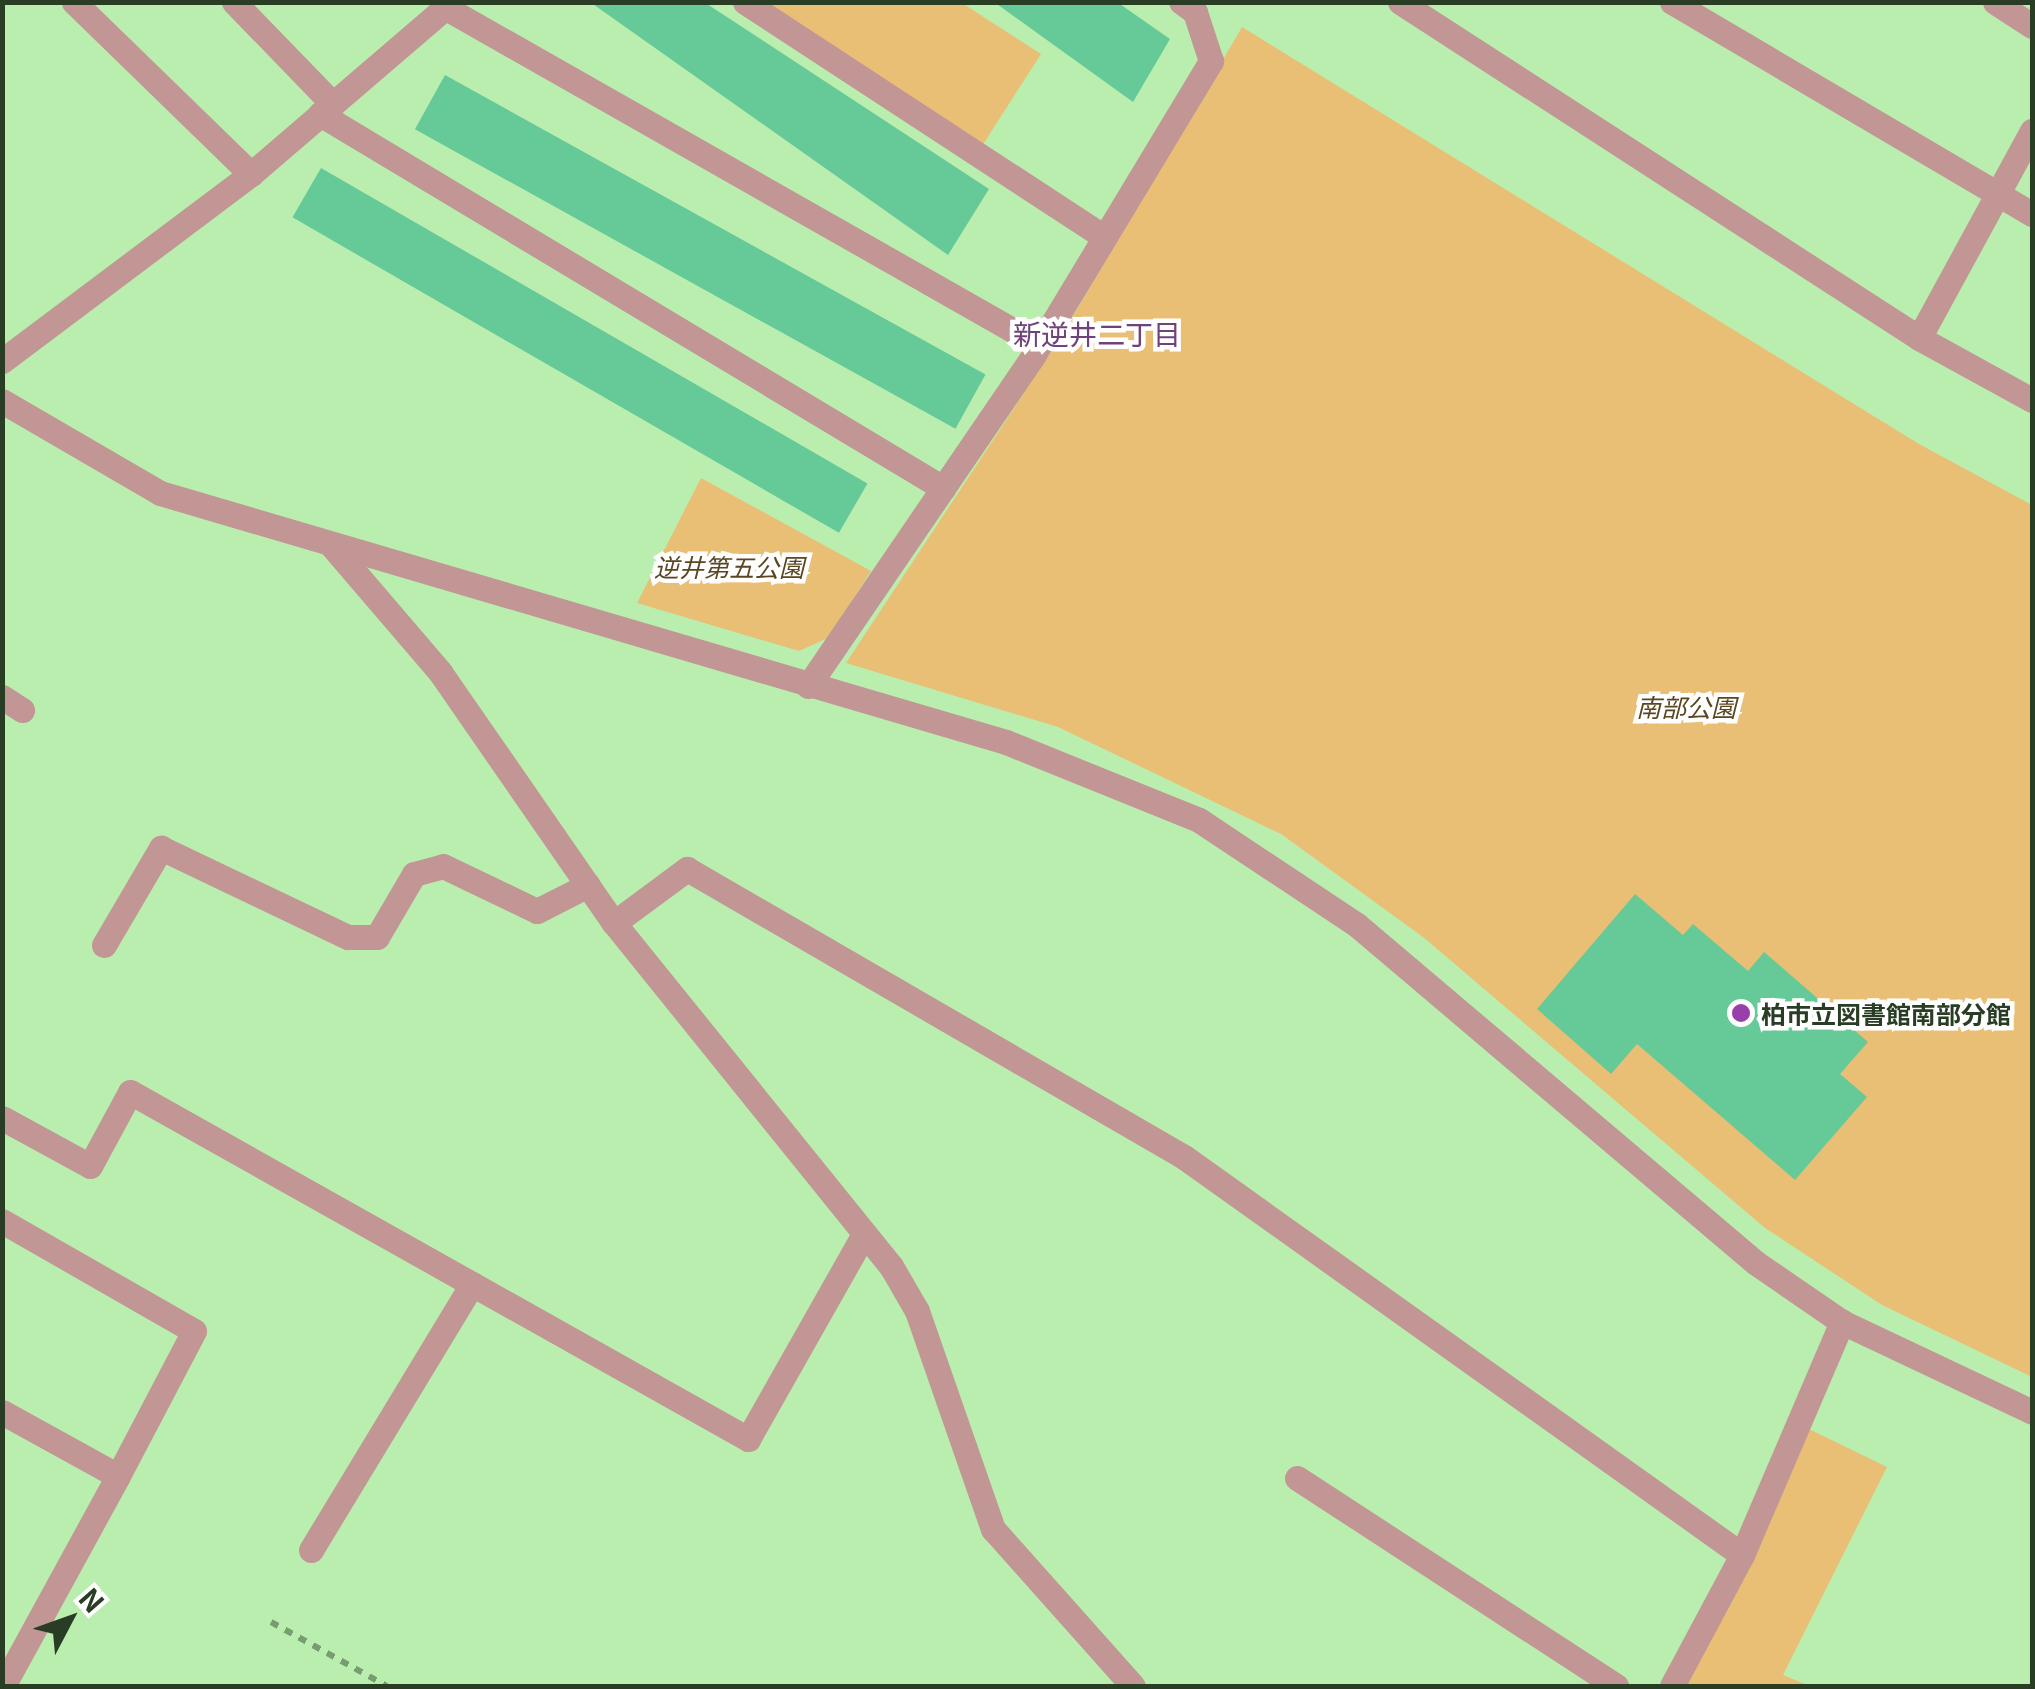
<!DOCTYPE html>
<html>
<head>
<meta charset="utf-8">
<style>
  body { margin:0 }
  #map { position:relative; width:2035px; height:1689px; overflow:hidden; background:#baeeaf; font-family:Georgia,"Noto Sans JP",serif }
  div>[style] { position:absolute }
  .green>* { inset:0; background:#e9bf76 }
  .building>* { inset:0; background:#66c998; transform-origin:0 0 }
  .path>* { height:6px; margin-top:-3px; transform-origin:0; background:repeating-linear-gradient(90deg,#789d70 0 8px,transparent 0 16px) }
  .minor>* { height:25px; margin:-12.5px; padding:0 12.5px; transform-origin:12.5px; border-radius:12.5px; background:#c29695 }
  .dots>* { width:28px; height:28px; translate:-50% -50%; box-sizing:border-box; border:5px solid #fefefe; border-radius:50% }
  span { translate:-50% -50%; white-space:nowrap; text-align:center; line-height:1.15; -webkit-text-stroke:9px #fefefe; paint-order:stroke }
  .park-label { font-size:25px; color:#5a4621; font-style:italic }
  .poi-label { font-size:25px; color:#293d24; font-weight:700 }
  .left { translate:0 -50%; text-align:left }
  .neighbourhood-label { font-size:28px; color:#6f4379 }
  .frame { position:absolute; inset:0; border:5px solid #293d24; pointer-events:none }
  .north { position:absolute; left:20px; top:1569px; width:100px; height:100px; -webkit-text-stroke:8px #fefefe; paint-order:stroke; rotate:49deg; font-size:28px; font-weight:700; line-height:40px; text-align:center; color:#293d24 }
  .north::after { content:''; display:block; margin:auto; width:35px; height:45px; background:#293d24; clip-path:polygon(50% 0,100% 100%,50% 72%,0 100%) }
</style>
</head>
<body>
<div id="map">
  <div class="green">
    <i style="clip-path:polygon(758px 3px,962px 3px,1041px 54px,982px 146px)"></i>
    <i style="clip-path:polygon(1242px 27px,1919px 444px,2032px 505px,2032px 1377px,1882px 1305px,1765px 1228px,1423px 937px,1281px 834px,1058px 727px,846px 663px,1059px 340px)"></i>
    <i style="clip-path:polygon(701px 478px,871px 571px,828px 638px,799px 651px,637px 603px)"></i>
    <i style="clip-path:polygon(1809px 1429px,1887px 1467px,1783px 1675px,1810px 1686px,1682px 1686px)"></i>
  </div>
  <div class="building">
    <i style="clip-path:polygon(590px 2px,704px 2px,989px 189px,948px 255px)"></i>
    <i style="clip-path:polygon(994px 2px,1117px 2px,1170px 39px,1133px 102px)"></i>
    <i style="left:445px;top:75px;width:618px;height:62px;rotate:29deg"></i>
    <i style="left:321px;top:168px;width:631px;height:57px;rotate:30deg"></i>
    <i style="clip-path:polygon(1635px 894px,1683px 935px,1693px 924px,1748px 971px,1764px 952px,1868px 1042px,1840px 1074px,1867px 1097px,1795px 1180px,1637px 1044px,1611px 1074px,1537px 1009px)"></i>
  </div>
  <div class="path">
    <i style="left:271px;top:1622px;width:132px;rotate:28.9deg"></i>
  </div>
  <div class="minor">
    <i style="left:74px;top:2px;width:247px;rotate:44.2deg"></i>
    <i style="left:234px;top:2px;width:142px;rotate:45.9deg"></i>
    <i style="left:745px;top:2px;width:429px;rotate:33.2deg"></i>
    <i style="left:1400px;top:2px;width:618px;rotate:32.92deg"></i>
    <i style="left:1919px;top:338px;width:129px;rotate:28.8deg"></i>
    <i style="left:1672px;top:2px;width:418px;rotate:30.5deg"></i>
    <i style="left:1995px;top:2px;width:44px;rotate:33deg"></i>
    <i style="left:446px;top:8px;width:682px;rotate:29.61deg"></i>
    <i style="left:320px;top:114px;width:727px;rotate:30.98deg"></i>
    <i style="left:1919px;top:338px;width:236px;rotate:-61.4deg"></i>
    <i style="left:2px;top:361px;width:311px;rotate:-36.9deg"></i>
    <i style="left:251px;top:174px;width:265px;rotate:-40.6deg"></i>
    <i style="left:2px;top:401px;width:183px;rotate:30.2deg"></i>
    <i style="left:160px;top:493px;width:882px;rotate:16.4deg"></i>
    <i style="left:1006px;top:742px;width:208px;rotate:22deg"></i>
    <i style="left:1199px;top:820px;width:190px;rotate:33.6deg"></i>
    <i style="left:1357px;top:925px;width:523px;rotate:40.27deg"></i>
    <i style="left:1756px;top:1263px;width:104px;rotate:34.5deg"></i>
    <i style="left:1842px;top:1322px;width:210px;rotate:25.3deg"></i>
    <i style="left:333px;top:547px;width:165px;rotate:49.4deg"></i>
    <i style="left:440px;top:672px;width:305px;rotate:55.3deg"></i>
    <i style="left:614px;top:923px;width:441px;rotate:51.1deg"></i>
    <i style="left:891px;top:1266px;width:52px;rotate:60deg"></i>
    <i style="left:917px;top:1311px;width:231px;rotate:70.8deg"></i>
    <i style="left:993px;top:1529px;width:210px;rotate:48.3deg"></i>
    <i style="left:808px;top:686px;width:399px;rotate:-55.7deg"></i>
    <i style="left:1033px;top:356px;width:345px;rotate:-58.9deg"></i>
    <i style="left:1211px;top:61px;width:52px;rotate:-108.1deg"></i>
    <i style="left:1195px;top:12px;width:17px;rotate:-144deg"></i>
    <i style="left:2px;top:697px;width:24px;rotate:33deg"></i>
    <i style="left:614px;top:923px;width:91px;rotate:-36.5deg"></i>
    <i style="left:687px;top:869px;width:574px;rotate:30.09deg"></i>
    <i style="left:1184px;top:1157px;width:685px;rotate:35.5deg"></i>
    <i style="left:104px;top:945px;width:113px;rotate:-59.6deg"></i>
    <i style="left:161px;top:848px;width:207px;rotate:25.5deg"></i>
    <i style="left:348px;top:937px;width:29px"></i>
    <i style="left:377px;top:937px;width:73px;rotate:-59.6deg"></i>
    <i style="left:414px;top:874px;width:30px;rotate:-15deg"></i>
    <i style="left:443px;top:866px;width:104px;rotate:25.6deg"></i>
    <i style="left:537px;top:911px;width:57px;rotate:-27deg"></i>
    <i style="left:2px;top:1118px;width:100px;rotate:28.6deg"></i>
    <i style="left:90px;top:1166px;width:84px;rotate:-61.6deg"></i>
    <i style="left:130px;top:1092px;width:709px;rotate:29.31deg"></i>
    <i style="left:748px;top:1439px;width:236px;rotate:-60.5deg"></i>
    <i style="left:2px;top:1221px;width:221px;rotate:29.8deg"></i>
    <i style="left:194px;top:1331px;width:164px;rotate:117.7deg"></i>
    <i style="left:2px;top:1412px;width:132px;rotate:28.9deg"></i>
    <i style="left:118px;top:1476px;width:239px;rotate:118.7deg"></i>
    <i style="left:1297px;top:1478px;width:381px;rotate:33.1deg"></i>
    <i style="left:311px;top:1550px;width:311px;rotate:-58.8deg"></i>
    <i style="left:1672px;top:1686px;width:149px;rotate:-61.9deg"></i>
    <i style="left:1742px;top:1555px;width:254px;rotate:-66.8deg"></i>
  </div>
  <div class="dots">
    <i style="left:1741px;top:1013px;background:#983fab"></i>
  </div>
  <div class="park-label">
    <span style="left:729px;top:566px">逆井第五公園</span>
    <span style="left:1686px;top:706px">南部公園</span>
  </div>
  <div class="poi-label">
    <span class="left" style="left:1761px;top:1013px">柏市立図書館南部分館</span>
  </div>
  <div class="neighbourhood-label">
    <span style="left:1097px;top:333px">新逆井二丁目</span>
  </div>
  <div class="frame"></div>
  <div class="north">N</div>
</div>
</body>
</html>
